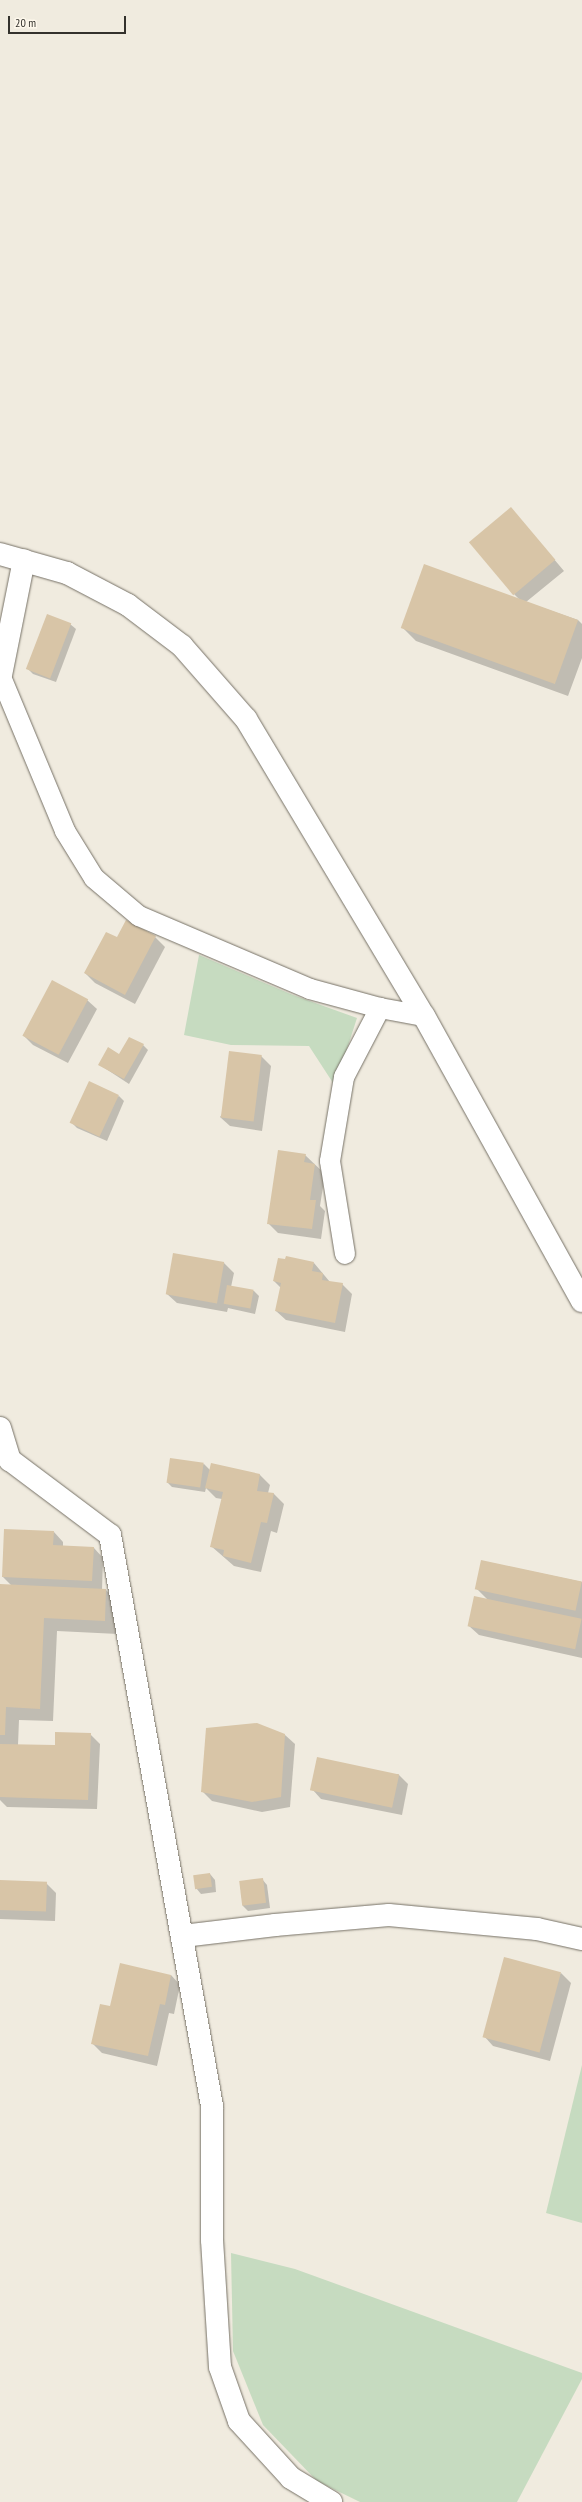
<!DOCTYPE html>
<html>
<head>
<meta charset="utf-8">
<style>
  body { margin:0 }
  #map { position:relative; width:582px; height:2502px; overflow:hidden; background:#f0ebdf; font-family:"PT Sans Narrow",sans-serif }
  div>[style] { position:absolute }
  .green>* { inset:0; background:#c6dbc0 }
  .shadow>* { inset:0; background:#0003 }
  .building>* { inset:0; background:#d8c5a7; transform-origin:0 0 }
  .roads { filter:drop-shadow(0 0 1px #767166) drop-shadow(0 0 1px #767166) }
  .lane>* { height:20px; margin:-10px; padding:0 10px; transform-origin:10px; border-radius:10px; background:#fff }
  .street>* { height:22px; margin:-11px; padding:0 11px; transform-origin:11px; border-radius:11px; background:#fff }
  span { translate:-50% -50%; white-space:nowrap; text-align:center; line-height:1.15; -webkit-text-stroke:3px #fef8ec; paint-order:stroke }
  .scale { position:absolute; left:8px; top:16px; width:118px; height:18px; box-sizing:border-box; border:2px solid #33312c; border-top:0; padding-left:5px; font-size:12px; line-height:14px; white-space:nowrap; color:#33312c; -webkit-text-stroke:3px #fef8ec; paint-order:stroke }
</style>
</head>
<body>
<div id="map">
  <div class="green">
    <i style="clip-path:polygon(199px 955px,293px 995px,357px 1018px,335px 1086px,309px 1046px,231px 1045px,184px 1035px)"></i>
    <i style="clip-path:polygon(582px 2065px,582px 2223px,546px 2213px)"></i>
    <i style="clip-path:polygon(231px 2253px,295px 2269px,582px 2373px,582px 2379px,517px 2502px,360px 2502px,317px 2481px,263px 2425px,233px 2351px)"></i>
  </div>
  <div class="shadow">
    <i style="clip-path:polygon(511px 508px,564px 571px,526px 602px,578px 620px,582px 624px,582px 658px,568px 696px,416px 641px,403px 628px,519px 599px,514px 594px)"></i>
    <i style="clip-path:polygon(70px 624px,76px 629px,56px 682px,33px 674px,28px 669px)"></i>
    <i style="clip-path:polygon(155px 937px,165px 947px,135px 1004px,95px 983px,85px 973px,117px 939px)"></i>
    <i style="clip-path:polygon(87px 1000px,97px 1009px,68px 1063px,33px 1045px,23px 1035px)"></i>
    <i style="clip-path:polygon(143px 1045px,148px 1050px,129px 1084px,100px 1065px)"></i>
    <i style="clip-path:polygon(261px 1056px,271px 1066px,262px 1131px,230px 1126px,220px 1117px)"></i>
    <i style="clip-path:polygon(119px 1096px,124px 1101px,107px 1141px,77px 1128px,72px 1123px)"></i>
    <i style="clip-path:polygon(305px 1155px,325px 1174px,320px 1206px,325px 1211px,321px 1239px,278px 1233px,268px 1223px)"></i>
    <i style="clip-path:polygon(224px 1263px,234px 1273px,231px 1287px,254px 1291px,259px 1296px,255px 1314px,228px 1308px,227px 1312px,177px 1303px,167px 1294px)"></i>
    <i style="clip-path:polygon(314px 1263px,330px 1282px,342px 1284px,352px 1294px,345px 1332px,286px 1320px,276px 1311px,281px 1288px,274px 1281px)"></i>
    <i style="clip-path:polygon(204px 1464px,210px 1470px,212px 1464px,260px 1475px,270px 1485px,268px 1493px,274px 1494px,284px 1504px,277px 1533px,271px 1531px,261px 1572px,234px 1566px,211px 1546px,222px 1499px,216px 1498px,206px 1488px,205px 1492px,172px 1487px,167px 1482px)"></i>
    <i style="clip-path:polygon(54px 1532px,63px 1542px,63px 1547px,94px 1548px,103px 1558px,102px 1590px,106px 1590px,119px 1603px,118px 1634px,57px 1631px,53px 1721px,19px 1720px,18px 1745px,56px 1746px,90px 1734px,100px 1744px,97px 1809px,7px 1807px,0 1800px,0 1585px,12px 1586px,3px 1577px)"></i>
    <i style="clip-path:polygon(482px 1561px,582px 1582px,582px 1658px,479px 1635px,469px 1626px,488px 1600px,476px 1588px)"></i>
    <i style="clip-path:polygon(285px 1735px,295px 1744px,290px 1807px,262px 1812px,212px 1801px,202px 1791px)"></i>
    <i style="clip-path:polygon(398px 1774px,408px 1784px,402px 1815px,321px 1799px,312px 1789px)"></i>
    <i style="clip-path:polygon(210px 1874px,215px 1880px,216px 1892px,201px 1894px,196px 1888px)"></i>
    <i style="clip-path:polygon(262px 1879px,267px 1885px,270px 1908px,248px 1911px,243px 1906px,240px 1883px)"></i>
    <i style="clip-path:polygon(0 1881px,46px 1883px,56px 1893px,55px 1921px,0 1919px)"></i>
    <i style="clip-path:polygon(561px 1973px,571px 1983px,550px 2061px,493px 2046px,484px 2036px)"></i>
    <i style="clip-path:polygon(171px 1975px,180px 1985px,174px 2014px,169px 2013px,157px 2066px,102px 2053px,92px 2043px,111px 2007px)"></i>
  </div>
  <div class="building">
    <i style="left:511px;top:507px;width:69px;height:55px;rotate:50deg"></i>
    <i style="left:424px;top:564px;width:164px;height:68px;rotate:20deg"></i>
    <i style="left:47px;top:614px;width:26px;height:59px;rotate:21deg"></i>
    <i style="clip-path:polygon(126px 920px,156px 936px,125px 995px,84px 973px,106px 932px,117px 937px)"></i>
    <i style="left:52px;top:980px;width:41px;height:63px;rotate:28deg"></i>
    <i style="clip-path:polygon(129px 1037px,144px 1044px,124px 1079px,98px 1065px,108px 1047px,119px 1054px)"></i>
    <i style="left:229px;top:1051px;width:33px;height:67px;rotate:7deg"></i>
    <i style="left:89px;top:1081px;width:33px;height:46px;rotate:25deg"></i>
    <i style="clip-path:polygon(278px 1150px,306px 1154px,304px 1162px,315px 1164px,310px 1200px,316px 1200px,312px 1229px,267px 1224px)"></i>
    <i style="left:173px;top:1253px;width:52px;height:42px;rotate:10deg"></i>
    <i style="clip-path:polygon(286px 1256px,314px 1262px,312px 1271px,323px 1273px,322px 1280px,343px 1283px,335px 1323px,275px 1311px,281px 1283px,273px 1281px,278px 1258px,285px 1259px)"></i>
    <i style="left:227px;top:1285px;width:27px;height:19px;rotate:10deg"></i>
    <i style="left:170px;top:1458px;width:34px;height:25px;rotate:8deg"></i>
    <i style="clip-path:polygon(211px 1463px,260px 1474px,257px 1491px,274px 1493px,267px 1523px,261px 1522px,251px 1563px,223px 1556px,224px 1550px,210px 1547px,223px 1492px,205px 1488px)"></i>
    <i style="clip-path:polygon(4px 1529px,54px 1531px,53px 1545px,94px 1547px,92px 1581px,2px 1577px)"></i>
    <i style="left:481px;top:1560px;width:103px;height:30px;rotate:12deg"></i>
    <i style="clip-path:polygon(0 1584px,106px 1589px,105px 1621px,44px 1618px,40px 1709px,6px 1707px,5px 1735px,0 1735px)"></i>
    <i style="left:474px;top:1596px;width:110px;height:31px;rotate:12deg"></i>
    <i style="clip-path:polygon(257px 1723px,285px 1734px,281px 1797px,252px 1802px,201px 1792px,206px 1728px)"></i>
    <i style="clip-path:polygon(55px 1732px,91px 1733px,88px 1800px,0 1797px,0 1744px,55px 1745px)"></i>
    <i style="left:317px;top:1757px;width:84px;height:34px;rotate:12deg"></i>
    <i style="left:210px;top:1873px;width:14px;height:17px;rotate:82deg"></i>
    <i style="left:263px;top:1878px;width:25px;height:24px;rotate:83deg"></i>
    <i style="left:0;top:1880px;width:47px;height:30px;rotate:2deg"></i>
    <i style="left:504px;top:1957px;width:59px;height:83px;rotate:15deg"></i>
    <i style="clip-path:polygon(120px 1963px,171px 1975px,165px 2005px,160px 2004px,148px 2056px,91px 2044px,100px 2004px,110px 2006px)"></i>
  </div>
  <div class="roads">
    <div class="lane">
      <i style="left:1px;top:677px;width:167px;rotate:67.4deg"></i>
      <i style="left:65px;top:831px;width:55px;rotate:58.3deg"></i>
      <i style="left:94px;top:878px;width:59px;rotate:40.2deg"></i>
      <i style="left:139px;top:916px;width:186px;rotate:23.1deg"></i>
      <i style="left:310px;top:989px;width:73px;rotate:15.2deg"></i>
      <i style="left:380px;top:1008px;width:45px;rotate:10.3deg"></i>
      <i style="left:345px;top:1254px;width:94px;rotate:-99.2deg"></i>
      <i style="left:330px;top:1161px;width:85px;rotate:-80.5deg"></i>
      <i style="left:344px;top:1077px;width:78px;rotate:-62.4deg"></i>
    </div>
    <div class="street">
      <i style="left:0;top:554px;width:70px;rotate:15.8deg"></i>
      <i style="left:67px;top:573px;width:69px;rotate:27.7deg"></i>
      <i style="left:128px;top:605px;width:68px;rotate:37.2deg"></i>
      <i style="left:182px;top:646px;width:97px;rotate:48.8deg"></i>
      <i style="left:246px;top:719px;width:346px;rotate:59.1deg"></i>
      <i style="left:424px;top:1016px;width:326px;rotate:61deg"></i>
      <i style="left:0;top:680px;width:122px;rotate:-78.7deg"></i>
      <i style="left:0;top:1428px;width:34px;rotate:73deg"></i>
      <i style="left:10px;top:1460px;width:125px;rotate:36.9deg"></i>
      <i style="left:110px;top:1535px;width:580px;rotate:79.87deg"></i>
      <i style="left:212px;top:2106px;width:134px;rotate:90deg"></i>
      <i style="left:212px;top:2240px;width:127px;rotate:86.4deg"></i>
      <i style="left:220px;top:2367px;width:57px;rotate:70.6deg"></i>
      <i style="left:239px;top:2421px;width:77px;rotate:47.6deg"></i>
      <i style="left:291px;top:2478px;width:47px;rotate:31deg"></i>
      <i style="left:183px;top:1936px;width:93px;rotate:-6.8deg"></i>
      <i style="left:275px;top:1925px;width:114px;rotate:-5deg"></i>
      <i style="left:389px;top:1915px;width:149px;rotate:5.4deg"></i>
      <i style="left:537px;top:1929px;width:46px;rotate:12.5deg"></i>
    </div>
  </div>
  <div class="scale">20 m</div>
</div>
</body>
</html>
